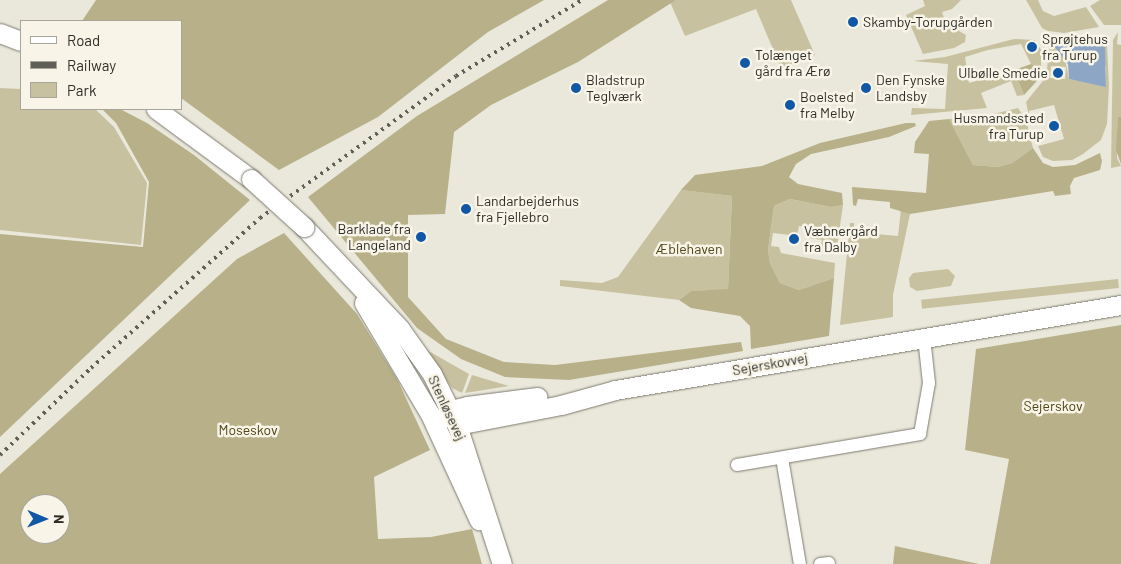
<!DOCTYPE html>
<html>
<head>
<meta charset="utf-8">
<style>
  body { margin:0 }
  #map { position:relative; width:1121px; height:564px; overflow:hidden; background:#eae8db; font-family:Barlow,sans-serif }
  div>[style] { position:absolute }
  .green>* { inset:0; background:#c8c1a0; transform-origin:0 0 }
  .forest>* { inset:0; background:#b8b089 }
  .water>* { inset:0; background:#8ea6c5 }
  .roads { filter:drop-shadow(0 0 1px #7d7a6f) drop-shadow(0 0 1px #7d7a6f) }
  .street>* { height:12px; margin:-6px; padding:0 6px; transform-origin:6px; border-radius:6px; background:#fff }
  .secondary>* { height:19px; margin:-9.5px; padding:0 9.5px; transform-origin:9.5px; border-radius:9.5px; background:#fff }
  .rail>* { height:4px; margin-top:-2px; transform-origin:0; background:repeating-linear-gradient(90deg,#5f5e57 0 2.5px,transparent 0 7.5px) }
  .bridges { filter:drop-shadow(0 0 1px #7d7a6f) drop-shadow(0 0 1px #7d7a6f) }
  .secondary-bridge>* { height:19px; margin:-9.5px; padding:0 9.5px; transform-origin:9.5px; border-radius:9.5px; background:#fff }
  .dots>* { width:14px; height:14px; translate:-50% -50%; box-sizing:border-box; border:2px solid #f8f5e8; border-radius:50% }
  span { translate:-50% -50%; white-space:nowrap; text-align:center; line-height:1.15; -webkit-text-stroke:5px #f8f5e8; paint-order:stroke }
  .poi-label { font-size:14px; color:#2e2d28 }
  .left { translate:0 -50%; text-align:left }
  .right { translate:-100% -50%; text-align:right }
  .park-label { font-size:14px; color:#4f4516 }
  .street-label { font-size:14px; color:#2e2d28 }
  .legend { position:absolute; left:20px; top:20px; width:162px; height:90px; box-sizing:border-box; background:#f8f5e8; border:1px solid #a7a59b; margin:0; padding:6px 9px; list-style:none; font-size:15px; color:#2e2d28 }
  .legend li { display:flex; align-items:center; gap:10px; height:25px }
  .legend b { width:25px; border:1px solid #a7a59b }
  .north { position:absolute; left:20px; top:494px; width:50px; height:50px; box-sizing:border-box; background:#f8f5e8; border:1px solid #a7a59b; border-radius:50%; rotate:91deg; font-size:14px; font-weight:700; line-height:20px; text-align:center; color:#2e2d28 }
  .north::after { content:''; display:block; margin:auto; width:18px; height:22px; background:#1057a6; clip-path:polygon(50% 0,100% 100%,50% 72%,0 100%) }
</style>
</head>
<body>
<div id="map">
  <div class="green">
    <i style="clip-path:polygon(676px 0,791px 0,815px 55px,781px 68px,756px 9px,685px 36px,670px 2px)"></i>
    <i style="clip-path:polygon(923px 0,961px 0,952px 9px,942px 12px,946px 24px,966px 35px,965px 42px,954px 48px,923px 54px,906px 15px,925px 6px)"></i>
    <i style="clip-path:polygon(1026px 0,1038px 0,1043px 11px,1054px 16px,1086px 7px,1099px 27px,1064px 33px,1048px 31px,1042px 28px)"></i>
    <i style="clip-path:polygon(1100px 0,1121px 0,1121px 25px,1104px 25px,1090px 6px)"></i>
    <i style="clip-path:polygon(1118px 32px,1117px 44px,1121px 45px,1121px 117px,1118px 117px,1117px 158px,1121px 166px,1111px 168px,1113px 40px)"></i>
    <i style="clip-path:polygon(1014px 39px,1035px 40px,1041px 50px,1041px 69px,1031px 64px,1021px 44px,988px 50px,965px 57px,969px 83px,1014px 70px,1024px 95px,1017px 96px,1011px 81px,981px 93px,987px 108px,911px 115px,912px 108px,945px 109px,948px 64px,913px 61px,945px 57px)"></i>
    <i style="clip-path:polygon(evenodd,1068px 39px,1101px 39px,1107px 45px,1109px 86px,1107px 124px,1101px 140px,1083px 154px,1072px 160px,1053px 161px,1043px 157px,1038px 146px,1064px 139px,1054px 105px,1029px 111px,1030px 121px,1026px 102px,1046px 77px,1050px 43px,1068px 39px,1065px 59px,1106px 66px,1106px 86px,1069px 79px,1065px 59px,1068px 39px,1051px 66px,1066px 67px,1065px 79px,1050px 78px,1051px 66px)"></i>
    <i style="clip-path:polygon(0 88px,21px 89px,21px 109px,95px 109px,114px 127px,147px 183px,141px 245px,0 230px)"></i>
    <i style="clip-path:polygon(1018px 108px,1026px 120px,1033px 148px,1012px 163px,998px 167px,973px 165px,949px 119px,985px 116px)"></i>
    <i style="clip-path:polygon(681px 190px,732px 196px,728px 290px,691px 291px,679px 300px,560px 286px,560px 280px,602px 283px,618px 277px)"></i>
    <i style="clip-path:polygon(790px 199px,831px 207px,843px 205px,836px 253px,820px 253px,822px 240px,809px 238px,811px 227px,799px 226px,797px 236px,773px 233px,771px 246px,779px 247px,781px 253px,835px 263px,834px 278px,799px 290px,780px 283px,770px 263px,768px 250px,774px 206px)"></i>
    <i style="clip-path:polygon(901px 209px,910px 214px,893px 295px,893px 317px,840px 325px,850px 223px,854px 223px,854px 232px,898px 236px)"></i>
    <i style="clip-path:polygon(948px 269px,955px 276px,951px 286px,917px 291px,910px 287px,909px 278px,913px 273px)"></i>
    <i style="left:1118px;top:279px;width:9px;height:198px;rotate:84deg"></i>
    <i style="clip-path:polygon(425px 349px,469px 374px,462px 393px,452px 388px)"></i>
    <i style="clip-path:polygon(472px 375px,509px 386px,465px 393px)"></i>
  </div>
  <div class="forest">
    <i style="clip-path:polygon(96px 0,544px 0,488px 32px,378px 117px,279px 170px,181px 98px,181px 21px,82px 21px)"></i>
    <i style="clip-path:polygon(608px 0,676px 0,578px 62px,491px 105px,454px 132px,445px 214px,408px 215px,408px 297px,446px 339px,504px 362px,555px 365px,741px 342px,743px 351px,569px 380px,505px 377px,461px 359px,417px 328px,308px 197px,417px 116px)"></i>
    <i style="clip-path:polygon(1031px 64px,1041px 69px,1036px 82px,1024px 95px,1014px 70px)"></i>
    <i style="clip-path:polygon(102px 109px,120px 109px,147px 123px,194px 155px,250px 200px,0 437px,0 234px,143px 247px,149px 182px,116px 123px)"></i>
    <i style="clip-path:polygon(1118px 117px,1121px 117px,1121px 164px,1116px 150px)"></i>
    <i style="clip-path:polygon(949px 119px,973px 165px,998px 167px,1012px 163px,1033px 148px,1043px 163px,1053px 167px,1075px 165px,1100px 153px,1102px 161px,1100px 170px,1074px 178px,1070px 186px,1071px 194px,1055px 196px,1053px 191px,910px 214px,890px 208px,890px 202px,858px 199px,856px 206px,853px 205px,852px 187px,926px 193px,929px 154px,914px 153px,915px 142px,929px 121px)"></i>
    <i style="clip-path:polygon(906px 123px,915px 123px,916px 126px,889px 137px,811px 154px,796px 164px,789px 177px,798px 184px,842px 193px,843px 205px,831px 207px,790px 199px,774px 206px,768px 250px,770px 263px,780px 283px,799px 290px,834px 278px,829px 336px,751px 349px,750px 326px,740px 316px,691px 308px,679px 300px,691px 291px,728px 289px,732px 196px,681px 190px,695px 175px,762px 166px,820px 143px)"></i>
    <i style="clip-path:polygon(evenodd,284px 233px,357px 314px,397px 379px,430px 450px,374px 477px,378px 539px,431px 537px,472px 529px,482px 564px,0 564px,0 474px,237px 259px,284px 233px,30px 504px,60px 504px,60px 534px,30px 534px,30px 504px)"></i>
    <i style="clip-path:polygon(1121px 325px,1121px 564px,990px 564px,1009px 459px,965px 450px,976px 349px)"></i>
    <i style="clip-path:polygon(895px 546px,979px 564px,893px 564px)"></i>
  </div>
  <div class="water">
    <i style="clip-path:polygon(1086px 43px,1105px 47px,1106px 87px,1069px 79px,1068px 64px,1054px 46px)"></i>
  </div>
  <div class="roads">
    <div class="street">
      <i style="left:782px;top:458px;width:108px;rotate:80.4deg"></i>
      <i style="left:737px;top:465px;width:186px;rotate:-9.6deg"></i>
      <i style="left:920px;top:434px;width:52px;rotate:-80deg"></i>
      <i style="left:929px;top:383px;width:45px;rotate:-96.3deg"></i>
      <i style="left:820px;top:564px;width:9px;rotate:-6deg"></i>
    </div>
    <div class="secondary">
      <i style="left:0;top:33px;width:22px;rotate:21deg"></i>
      <i style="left:156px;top:109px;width:118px;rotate:36.4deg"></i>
      <i style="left:304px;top:227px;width:140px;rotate:46.7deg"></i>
      <i style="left:400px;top:329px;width:55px;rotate:54.6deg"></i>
      <i style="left:432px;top:374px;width:57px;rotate:63.9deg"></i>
      <i style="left:457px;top:425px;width:146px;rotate:72.1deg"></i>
      <i style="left:364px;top:303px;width:129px;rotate:59.3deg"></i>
      <i style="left:430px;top:414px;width:117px;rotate:65.2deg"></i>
      <i style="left:442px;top:419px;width:13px;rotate:-45deg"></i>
      <i style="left:451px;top:410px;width:16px;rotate:-14deg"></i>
      <i style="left:467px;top:406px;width:71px;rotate:-7.3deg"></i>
      <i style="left:457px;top:425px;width:106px;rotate:-10.9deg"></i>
      <i style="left:561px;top:405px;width:56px;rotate:-15.5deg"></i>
      <i style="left:615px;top:390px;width:513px;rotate:-9.54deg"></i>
    </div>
  </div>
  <div class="rail">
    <i style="left:0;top:455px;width:126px;rotate:-43.7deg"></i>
    <i style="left:91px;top:368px;width:226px;rotate:-41.6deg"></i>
    <i style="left:260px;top:218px;width:242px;rotate:-35.9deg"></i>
    <i style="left:456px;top:76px;width:147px;rotate:-31.1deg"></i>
  </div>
  <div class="bridges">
    <div class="secondary-bridge">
      <i style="left:251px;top:179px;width:72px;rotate:42.2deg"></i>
    </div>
  </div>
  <div class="dots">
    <i style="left:853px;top:22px;background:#1057a6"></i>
    <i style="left:1032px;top:47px;background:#1057a6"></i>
    <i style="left:745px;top:63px;background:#1057a6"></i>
    <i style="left:1058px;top:73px;background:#1057a6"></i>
    <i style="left:576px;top:88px;background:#1057a6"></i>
    <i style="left:866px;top:88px;background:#1057a6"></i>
    <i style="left:790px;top:105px;background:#1057a6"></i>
    <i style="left:1054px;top:126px;background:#1057a6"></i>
    <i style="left:466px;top:209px;background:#1057a6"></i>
    <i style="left:421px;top:237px;background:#1057a6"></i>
    <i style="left:794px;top:239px;background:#1057a6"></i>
  </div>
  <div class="poi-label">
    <span class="left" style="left:863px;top:22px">Skamby-Torupgården</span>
    <span class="left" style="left:1042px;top:47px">Sprøjtehus<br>fra Turup</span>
    <span class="left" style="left:755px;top:63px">Tolænget<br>gård fra Ærø</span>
    <span class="right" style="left:1048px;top:73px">Ulbølle Smedie</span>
    <span class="left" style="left:586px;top:88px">Bladstrup<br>Teglværk</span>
    <span class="left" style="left:876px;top:88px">Den Fynske<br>Landsby</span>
    <span class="left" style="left:800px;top:105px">Boelsted<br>fra Melby</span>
    <span class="right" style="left:1044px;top:126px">Husmandssted<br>fra Turup</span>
    <span class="left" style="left:476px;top:209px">Landarbejderhus<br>fra Fjellebro</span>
    <span class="right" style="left:411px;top:237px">Barklade fra<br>Langeland</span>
    <span class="left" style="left:804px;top:239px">Væbnergård<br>fra Dalby</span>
  </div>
  <div class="park-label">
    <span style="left:689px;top:249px">Æblehaven</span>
    <span style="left:1053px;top:406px">Sejerskov</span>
    <span style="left:248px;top:430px">Moseskov</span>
  </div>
  <div class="street-label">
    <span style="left:770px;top:364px;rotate:-10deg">Sejerskovvej</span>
    <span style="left:447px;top:408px;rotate:65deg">Stenløsevej</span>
  </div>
  <ul class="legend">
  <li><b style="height:6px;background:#fff"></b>Road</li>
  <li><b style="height:6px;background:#5f5e57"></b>Railway</li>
  <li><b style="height:14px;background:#c8c1a0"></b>Park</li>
  </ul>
  <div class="north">N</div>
</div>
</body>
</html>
